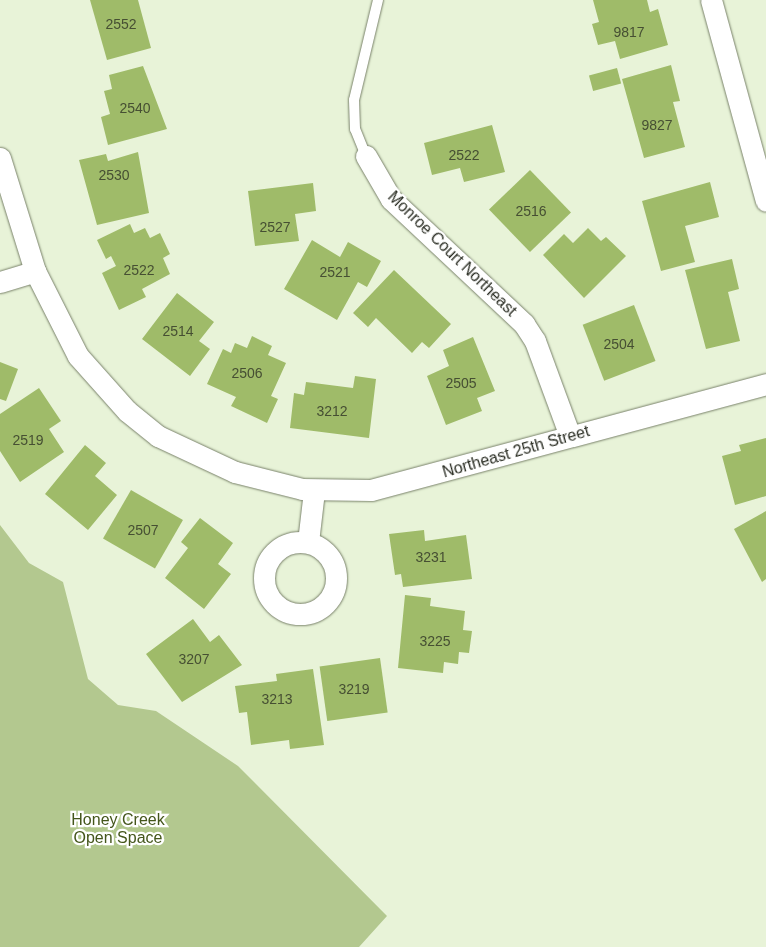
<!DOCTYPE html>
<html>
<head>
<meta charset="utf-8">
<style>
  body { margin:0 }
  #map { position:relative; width:766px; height:947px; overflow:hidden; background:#e8f3d8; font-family:Helvetica,sans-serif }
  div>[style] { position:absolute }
  .green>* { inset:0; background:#b3c88f }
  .building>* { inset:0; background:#9fbb69; transform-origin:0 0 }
  .roads { filter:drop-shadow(0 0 1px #79826a) drop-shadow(0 0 1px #79826a) }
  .lane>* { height:10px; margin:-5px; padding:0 5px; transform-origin:5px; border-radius:5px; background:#fff }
  .street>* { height:21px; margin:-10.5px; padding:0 10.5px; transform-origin:10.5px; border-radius:10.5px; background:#fff }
  .street>.ring { margin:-10.5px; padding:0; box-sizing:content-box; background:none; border:21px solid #fff; border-radius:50% }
  span { translate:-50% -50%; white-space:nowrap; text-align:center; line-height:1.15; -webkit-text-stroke:4.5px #fff; paint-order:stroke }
  .number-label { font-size:14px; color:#464f33 }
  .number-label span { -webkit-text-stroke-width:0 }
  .street-label { font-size:16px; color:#282b21 }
  .park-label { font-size:16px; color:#44561b }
</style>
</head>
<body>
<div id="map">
  <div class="green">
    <i style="clip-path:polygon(0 525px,29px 563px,63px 582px,88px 679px,118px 705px,156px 711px,238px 766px,387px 916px,359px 947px,0 947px)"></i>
  </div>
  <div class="building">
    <i style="clip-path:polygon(90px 0,138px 0,151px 48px,107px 60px)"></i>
    <i style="clip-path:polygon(593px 0,647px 0,650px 12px,658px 9px,668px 45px,620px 59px,615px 41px,598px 45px,592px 24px,599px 22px)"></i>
    <i style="clip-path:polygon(671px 65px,680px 101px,673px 102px,685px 147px,644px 158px,622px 79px)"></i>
    <i style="clip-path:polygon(143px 66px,167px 129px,108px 145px,101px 117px,110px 114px,104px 91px,112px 89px,109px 75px)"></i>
    <i style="left:617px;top:68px;width:16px;height:29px;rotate:75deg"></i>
    <i style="clip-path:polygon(492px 125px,505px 172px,464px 182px,460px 168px,432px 175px,424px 143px)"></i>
    <i style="clip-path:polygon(138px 152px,149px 213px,97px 225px,79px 160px,106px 154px,108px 161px)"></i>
    <i style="left:530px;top:170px;width:59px;height:57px;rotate:46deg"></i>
    <i style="clip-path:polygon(710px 182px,719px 217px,685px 226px,695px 262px,661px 271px,642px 201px)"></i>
    <i style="clip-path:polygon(313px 183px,316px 211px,295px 214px,299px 241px,255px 246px,248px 191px)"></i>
    <i style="clip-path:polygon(130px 224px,134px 233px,145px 228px,150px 238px,160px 233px,170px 254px,163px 258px,170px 274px,142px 289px,146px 297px,119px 310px,102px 273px,116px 266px,111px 256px,106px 259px,97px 240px)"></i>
    <i style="clip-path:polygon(588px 228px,601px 241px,606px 237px,626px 256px,584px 298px,543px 255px,564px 234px,573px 243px)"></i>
    <i style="clip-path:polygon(312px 240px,340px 257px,348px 242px,381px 261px,367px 287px,358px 282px,337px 320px,284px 289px)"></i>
    <i style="clip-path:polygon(732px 259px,739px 289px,728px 292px,740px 341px,706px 349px,685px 270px)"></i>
    <i style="clip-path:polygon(394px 270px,451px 324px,429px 348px,422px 342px,412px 353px,376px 318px,368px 327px,353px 313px)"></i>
    <i style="clip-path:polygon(177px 293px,214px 322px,199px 341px,210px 349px,190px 376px,142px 339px)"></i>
    <i style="left:634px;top:305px;width:60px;height:55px;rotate:69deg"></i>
    <i style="clip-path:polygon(252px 336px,272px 346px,268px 355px,286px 363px,271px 396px,278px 399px,267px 423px,231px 406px,236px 397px,207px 384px,223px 349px,231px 353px,235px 343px,247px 348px)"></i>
    <i style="clip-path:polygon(473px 337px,495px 391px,477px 398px,482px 411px,446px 425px,427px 376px,449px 366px,443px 350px)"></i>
    <i style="clip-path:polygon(0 362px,18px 369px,6px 401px,0 399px)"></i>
    <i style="clip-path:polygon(355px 376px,376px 379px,369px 438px,290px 428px,294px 393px,304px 395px,306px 382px,353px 388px)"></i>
    <i style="clip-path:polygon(39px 388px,61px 421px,49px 429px,64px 452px,20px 482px,0 451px,0 414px)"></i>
    <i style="clip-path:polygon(766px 438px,766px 496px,735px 505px,722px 456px,741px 451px,739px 445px)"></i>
    <i style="clip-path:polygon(85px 445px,106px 463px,95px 476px,117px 495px,88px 530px,45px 494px)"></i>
    <i style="left:131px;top:490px;width:60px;height:56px;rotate:30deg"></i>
    <i style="clip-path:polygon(766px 511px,766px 579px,762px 582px,734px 529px)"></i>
    <i style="clip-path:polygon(200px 518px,233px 543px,218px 564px,231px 574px,204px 609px,165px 578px,188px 548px,181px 542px)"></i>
    <i style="clip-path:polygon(424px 530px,425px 541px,466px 535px,472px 579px,403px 587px,401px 574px,395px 575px,389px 534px)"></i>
    <i style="clip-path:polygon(405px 595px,431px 598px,430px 606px,465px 611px,463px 630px,472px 631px,469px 653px,459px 652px,458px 664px,444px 662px,443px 673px,398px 668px)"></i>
    <i style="clip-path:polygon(193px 619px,210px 642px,219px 635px,242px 665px,182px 702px,146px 654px)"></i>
    <i style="left:380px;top:658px;width:55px;height:61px;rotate:82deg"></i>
    <i style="clip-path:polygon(313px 669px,324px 745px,290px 749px,289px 740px,251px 745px,247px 712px,239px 713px,235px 686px,277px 681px,276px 674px)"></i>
  </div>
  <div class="roads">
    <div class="lane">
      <i style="left:366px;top:156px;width:29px;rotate:-112deg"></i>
      <i style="left:355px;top:129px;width:29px;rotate:-92deg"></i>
      <i style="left:354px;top:100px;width:103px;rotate:-76.5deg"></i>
    </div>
    <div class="street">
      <i style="left:711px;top:0;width:208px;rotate:74.7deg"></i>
      <i style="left:366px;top:156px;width:50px;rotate:59.8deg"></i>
      <i style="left:391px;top:199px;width:183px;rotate:43.2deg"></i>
      <i style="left:524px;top:324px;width:20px;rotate:57deg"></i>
      <i style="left:535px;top:341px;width:101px;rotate:69.8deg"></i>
      <i style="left:0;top:158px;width:118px;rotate:72.8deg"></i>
      <i style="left:35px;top:271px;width:95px;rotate:63.2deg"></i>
      <i style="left:78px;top:356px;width:74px;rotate:48.3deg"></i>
      <i style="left:127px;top:411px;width:40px;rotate:39deg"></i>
      <i style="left:158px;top:436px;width:85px;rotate:25.1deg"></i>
      <i style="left:235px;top:472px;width:69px;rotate:14.2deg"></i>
      <i style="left:302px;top:489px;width:69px;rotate:0.8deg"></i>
      <i style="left:371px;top:490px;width:409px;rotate:-15deg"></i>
      <i style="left:0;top:282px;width:37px;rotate:-17deg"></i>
      <i style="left:308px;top:542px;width:51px;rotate:-83.3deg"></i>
      <i class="ring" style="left:264px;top:542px;width:51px;height:51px"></i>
    </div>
  </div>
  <div class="number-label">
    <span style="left:121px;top:24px">2552</span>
    <span style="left:629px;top:32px">9817</span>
    <span style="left:135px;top:108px">2540</span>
    <span style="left:657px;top:125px">9827</span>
    <span style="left:464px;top:155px">2522</span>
    <span style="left:114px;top:175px">2530</span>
    <span style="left:531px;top:211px">2516</span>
    <span style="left:275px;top:227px">2527</span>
    <span style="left:139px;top:270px">2522</span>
    <span style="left:335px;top:272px">2521</span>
    <span style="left:178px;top:331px">2514</span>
    <span style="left:619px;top:344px">2504</span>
    <span style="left:247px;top:373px">2506</span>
    <span style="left:461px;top:383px">2505</span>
    <span style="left:332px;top:411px">3212</span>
    <span style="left:28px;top:440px">2519</span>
    <span style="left:143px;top:530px">2507</span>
    <span style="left:431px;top:557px">3231</span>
    <span style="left:435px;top:641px">3225</span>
    <span style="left:194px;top:659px">3207</span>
    <span style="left:354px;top:689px">3219</span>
    <span style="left:277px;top:699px">3213</span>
  </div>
  <div class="street-label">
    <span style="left:452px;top:254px;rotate:44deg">Monroe Court Northeast</span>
    <span style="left:516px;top:452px;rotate:-16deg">Northeast 25th Street</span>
  </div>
  <div class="park-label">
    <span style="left:118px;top:829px">Honey Creek<br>Open Space</span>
  </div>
</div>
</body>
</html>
